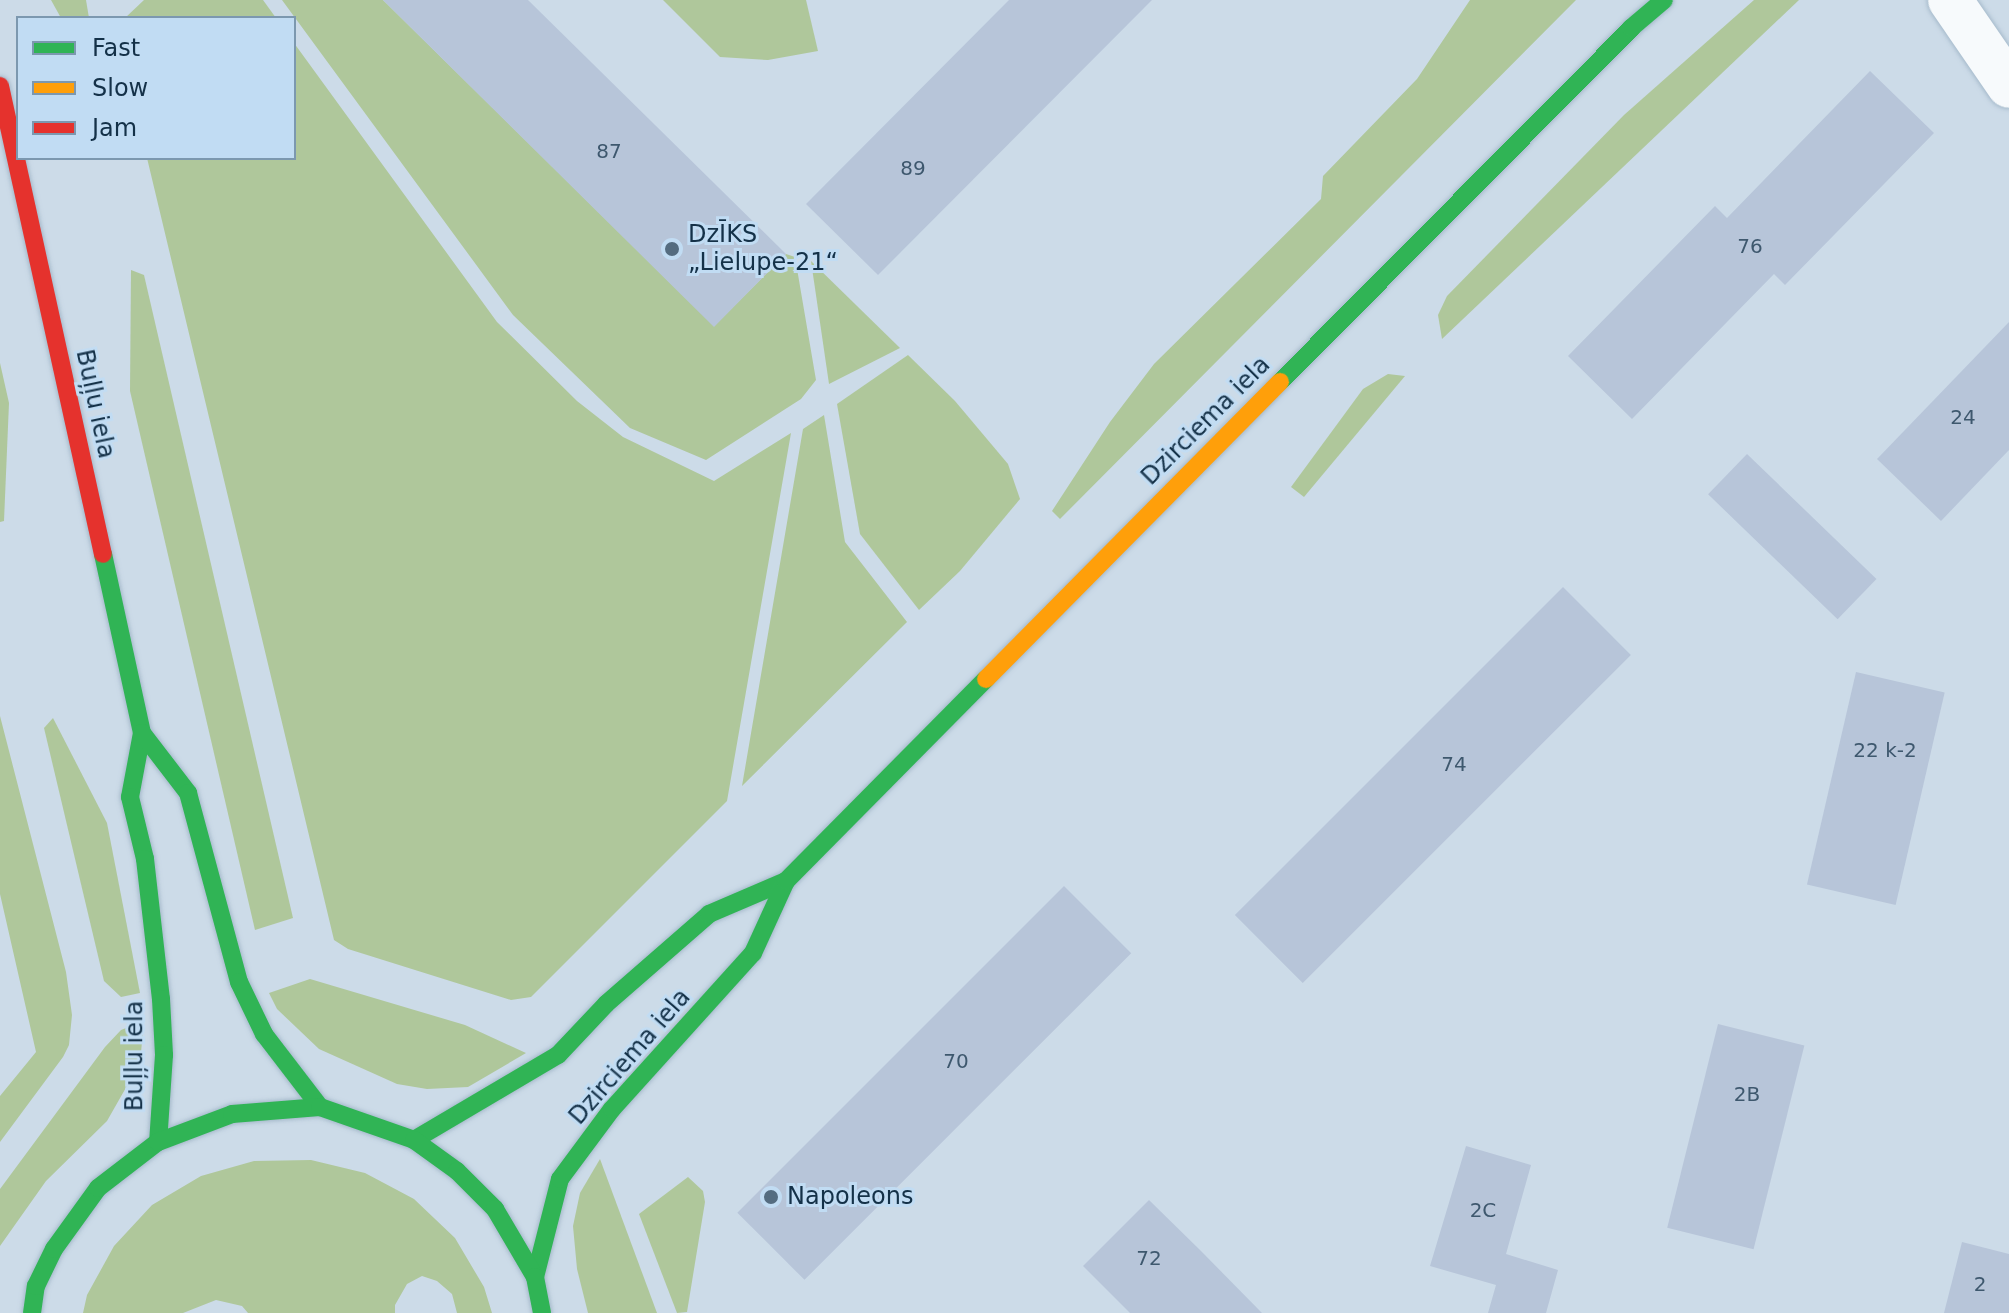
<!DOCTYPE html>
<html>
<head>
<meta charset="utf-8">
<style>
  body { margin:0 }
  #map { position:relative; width:2009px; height:1313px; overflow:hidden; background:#ccdbe8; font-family:"DejaVu Sans",sans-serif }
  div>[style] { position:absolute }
  .green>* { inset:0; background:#afc79b }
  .building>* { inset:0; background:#b7c5d9; transform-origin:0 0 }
  .roads { filter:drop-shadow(0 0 2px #a6bacb) drop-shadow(0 0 2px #a6bacb) }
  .street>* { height:44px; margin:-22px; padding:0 22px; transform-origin:22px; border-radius:22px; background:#f7fafc }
  .fast>* { height:18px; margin:-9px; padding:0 9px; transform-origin:9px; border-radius:9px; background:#30b455 }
  .slow>* { height:18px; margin:-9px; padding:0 9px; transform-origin:9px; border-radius:9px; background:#ff9f0a }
  .jam>* { height:18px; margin:-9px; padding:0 9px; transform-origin:9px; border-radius:9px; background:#e5322d }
  .dots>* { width:22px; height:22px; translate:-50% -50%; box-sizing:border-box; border:4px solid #c1dcf3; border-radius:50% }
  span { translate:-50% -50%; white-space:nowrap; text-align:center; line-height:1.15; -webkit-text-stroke:6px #c1dcf3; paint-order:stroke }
  .number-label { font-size:20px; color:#3e586e }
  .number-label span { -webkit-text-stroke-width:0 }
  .poi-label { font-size:24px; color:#143148 }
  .left { translate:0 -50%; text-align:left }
  .street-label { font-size:24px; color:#143148 }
  .legend { position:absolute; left:16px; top:16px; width:280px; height:144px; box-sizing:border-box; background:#c1dcf3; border:2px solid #7c98af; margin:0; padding:10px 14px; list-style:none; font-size:24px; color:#143148 }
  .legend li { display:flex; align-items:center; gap:16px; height:40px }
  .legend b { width:40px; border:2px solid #7c98af }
</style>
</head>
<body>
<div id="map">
  <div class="green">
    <i style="clip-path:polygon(51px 0,86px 0,89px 18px,61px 18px)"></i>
    <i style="clip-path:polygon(144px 0,263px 0,276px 18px,125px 18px)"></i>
    <i style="clip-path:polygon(282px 0,383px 0,714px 326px,786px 254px,795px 257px,816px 380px,801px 399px,706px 460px,630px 428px,513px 315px)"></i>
    <i style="clip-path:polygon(663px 0,806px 0,818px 51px,768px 60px,720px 57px)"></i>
    <i style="clip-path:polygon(1470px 0,1576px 0,1060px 519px,1052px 511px,1110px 422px,1154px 364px,1321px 199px,1323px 176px,1417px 79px)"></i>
    <i style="clip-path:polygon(1754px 0,1799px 0,1442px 339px,1438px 315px,1447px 296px,1624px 115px)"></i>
    <i style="clip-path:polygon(294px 43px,497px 322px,577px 401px,623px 437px,714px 481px,791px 433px,727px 801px,531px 997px,511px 1000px,348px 949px,334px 940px,147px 158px,294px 158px)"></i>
    <i style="clip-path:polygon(811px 261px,900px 348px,829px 384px)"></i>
    <i style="clip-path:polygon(131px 270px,144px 275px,293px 918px,255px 930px,130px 391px)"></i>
    <i style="clip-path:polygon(908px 355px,955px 401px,1008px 464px,1020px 499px,960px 571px,919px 610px,860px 534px,837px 404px)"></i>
    <i style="clip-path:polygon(0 363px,9px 403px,4px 521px,0 522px)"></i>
    <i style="clip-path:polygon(1388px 374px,1405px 376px,1304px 497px,1291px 487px,1363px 389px)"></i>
    <i style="clip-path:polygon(824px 415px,845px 542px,907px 622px,742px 786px,803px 429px)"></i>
    <i style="clip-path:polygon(0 716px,66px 972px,72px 1015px,69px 1045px,63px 1057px,0 1142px,0 1096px,36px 1052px,0 894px)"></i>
    <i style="clip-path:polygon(53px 718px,107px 823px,140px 993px,121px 997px,104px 981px,44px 728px)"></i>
    <i style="clip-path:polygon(310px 979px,465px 1025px,526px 1053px,468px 1087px,427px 1089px,397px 1084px,319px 1049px,277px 1009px,269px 993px)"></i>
    <i style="clip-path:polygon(144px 1021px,140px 1063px,107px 1121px,46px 1181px,0 1246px,0 1189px,105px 1047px,121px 1030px)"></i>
    <i style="clip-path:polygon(600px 1159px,657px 1313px,588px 1313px,577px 1269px,573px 1226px,580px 1193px)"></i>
    <i style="clip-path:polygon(311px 1160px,365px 1173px,414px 1199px,455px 1238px,484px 1287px,492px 1313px,457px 1313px,452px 1294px,437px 1281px,422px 1276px,407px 1284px,395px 1305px,395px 1313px,248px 1313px,242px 1306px,216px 1300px,183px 1313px,83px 1313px,87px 1295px,114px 1246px,152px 1205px,201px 1176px,254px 1161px)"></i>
    <i style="clip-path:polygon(688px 1177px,703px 1191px,705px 1202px,687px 1312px,677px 1313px,639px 1214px)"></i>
  </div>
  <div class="building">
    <i style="clip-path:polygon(383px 0,528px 0,786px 254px,714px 327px)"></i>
    <i style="clip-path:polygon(1009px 0,1152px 0,878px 275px,806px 204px)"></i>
    <i style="clip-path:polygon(1870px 71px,1934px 133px,1785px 285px,1774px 274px,1632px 419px,1568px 356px,1715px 206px,1727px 218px)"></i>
    <i style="clip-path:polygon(2009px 322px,2009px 450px,1941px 521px,1877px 459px)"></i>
    <i style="left:1747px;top:454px;width:180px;height:56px;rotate:44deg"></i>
    <i style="left:1563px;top:587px;width:96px;height:464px;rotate:45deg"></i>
    <i style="left:1856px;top:672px;width:91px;height:218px;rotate:13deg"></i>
    <i style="left:1064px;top:886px;width:95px;height:462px;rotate:45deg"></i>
    <i style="left:1718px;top:1024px;width:89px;height:210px;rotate:14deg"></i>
    <i style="clip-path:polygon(1466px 1146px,1531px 1165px,1506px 1254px,1558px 1270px,1546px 1313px,1488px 1313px,1496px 1285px,1430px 1266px)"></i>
    <i style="clip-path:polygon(1149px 1200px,1201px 1251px,1262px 1313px,1130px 1313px,1083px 1266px)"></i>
    <i style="clip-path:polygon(1962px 1242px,2009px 1254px,2009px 1313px,1944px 1313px)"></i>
  </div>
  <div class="roads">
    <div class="street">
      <i style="left:1950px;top:0;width:104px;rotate:55.5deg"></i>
    </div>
    <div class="fast">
      <i style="left:1280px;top:382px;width:499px;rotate:-45.2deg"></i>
      <i style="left:1631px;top:28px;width:43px;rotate:-40.3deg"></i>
      <i style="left:103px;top:554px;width:183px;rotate:77.7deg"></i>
      <i style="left:142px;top:733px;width:65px;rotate:100.6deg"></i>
      <i style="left:130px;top:797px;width:64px;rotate:76.4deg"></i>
      <i style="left:145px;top:859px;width:141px;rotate:83.5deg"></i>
      <i style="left:161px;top:999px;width:56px;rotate:86.9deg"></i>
      <i style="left:164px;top:1055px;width:87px;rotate:93.9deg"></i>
      <i style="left:142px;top:733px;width:76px;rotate:52.5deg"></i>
      <i style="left:188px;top:793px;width:196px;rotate:74.9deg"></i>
      <i style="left:239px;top:982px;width:58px;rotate:64.3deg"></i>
      <i style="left:264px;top:1034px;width:92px;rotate:52.5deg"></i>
      <i style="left:414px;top:1140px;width:167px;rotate:-30.6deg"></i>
      <i style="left:558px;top:1055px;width:70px;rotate:-46.7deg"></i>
      <i style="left:606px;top:1004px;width:137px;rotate:-41.1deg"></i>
      <i style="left:709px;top:914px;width:84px;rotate:-23.2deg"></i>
      <i style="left:535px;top:1277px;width:101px;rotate:-75.7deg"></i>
      <i style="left:560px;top:1179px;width:87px;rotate:-53.4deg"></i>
      <i style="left:612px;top:1109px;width:210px;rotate:-47.9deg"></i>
      <i style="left:753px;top:953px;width:79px;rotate:-65.4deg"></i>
      <i style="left:786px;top:881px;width:284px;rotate:-45.3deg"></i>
      <i style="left:32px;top:1313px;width:27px;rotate:-82deg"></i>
      <i style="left:36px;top:1286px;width:41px;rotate:-64.1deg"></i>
      <i style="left:54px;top:1249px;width:75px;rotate:-54.2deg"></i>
      <i style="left:98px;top:1188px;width:76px;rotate:-37.5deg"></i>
      <i style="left:158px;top:1142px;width:79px;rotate:-20.7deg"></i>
      <i style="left:232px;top:1114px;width:88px;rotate:-4.5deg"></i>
      <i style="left:320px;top:1107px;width:100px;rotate:19.3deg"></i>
      <i style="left:414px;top:1140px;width:53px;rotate:35.8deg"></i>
      <i style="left:457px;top:1171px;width:54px;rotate:45deg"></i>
      <i style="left:495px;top:1209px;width:79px;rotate:59.5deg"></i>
      <i style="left:535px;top:1277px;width:37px;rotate:79deg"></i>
    </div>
    <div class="slow">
      <i style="left:986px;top:679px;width:418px;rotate:-45.3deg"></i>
    </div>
    <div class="jam">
      <i style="left:0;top:86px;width:479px;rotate:77.6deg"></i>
    </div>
  </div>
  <div class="dots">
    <i style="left:672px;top:249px;background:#546c80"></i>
    <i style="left:771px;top:1197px;background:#546c80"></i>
  </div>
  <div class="number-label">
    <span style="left:609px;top:151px">87</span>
    <span style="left:913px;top:168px">89</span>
    <span style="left:1750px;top:246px">76</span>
    <span style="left:1963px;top:417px">24</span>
    <span style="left:1885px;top:750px">22 k-2</span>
    <span style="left:1454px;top:764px">74</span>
    <span style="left:956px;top:1061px">70</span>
    <span style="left:1747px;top:1094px">2B</span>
    <span style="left:1483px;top:1210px">2C</span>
    <span style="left:1149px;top:1258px">72</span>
    <span style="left:1980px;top:1284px">2</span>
  </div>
  <div class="poi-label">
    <span class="left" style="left:688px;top:249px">DzĪKS<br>„Lielupe-21“</span>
    <span class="left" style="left:787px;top:1197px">Napoleons</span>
  </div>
  <div class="street-label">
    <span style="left:95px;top:404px;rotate:78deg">Buļļu iela</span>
    <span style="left:1206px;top:421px;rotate:-45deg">Dzirciema iela</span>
    <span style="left:135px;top:1056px;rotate:-90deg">Buļļu iela</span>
    <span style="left:630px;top:1057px;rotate:-49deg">Dzirciema iela</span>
  </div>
  <ul class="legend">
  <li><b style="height:10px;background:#30b455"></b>Fast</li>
  <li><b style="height:10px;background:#ff9f0a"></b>Slow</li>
  <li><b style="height:10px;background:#e5322d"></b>Jam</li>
  </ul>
</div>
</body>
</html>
